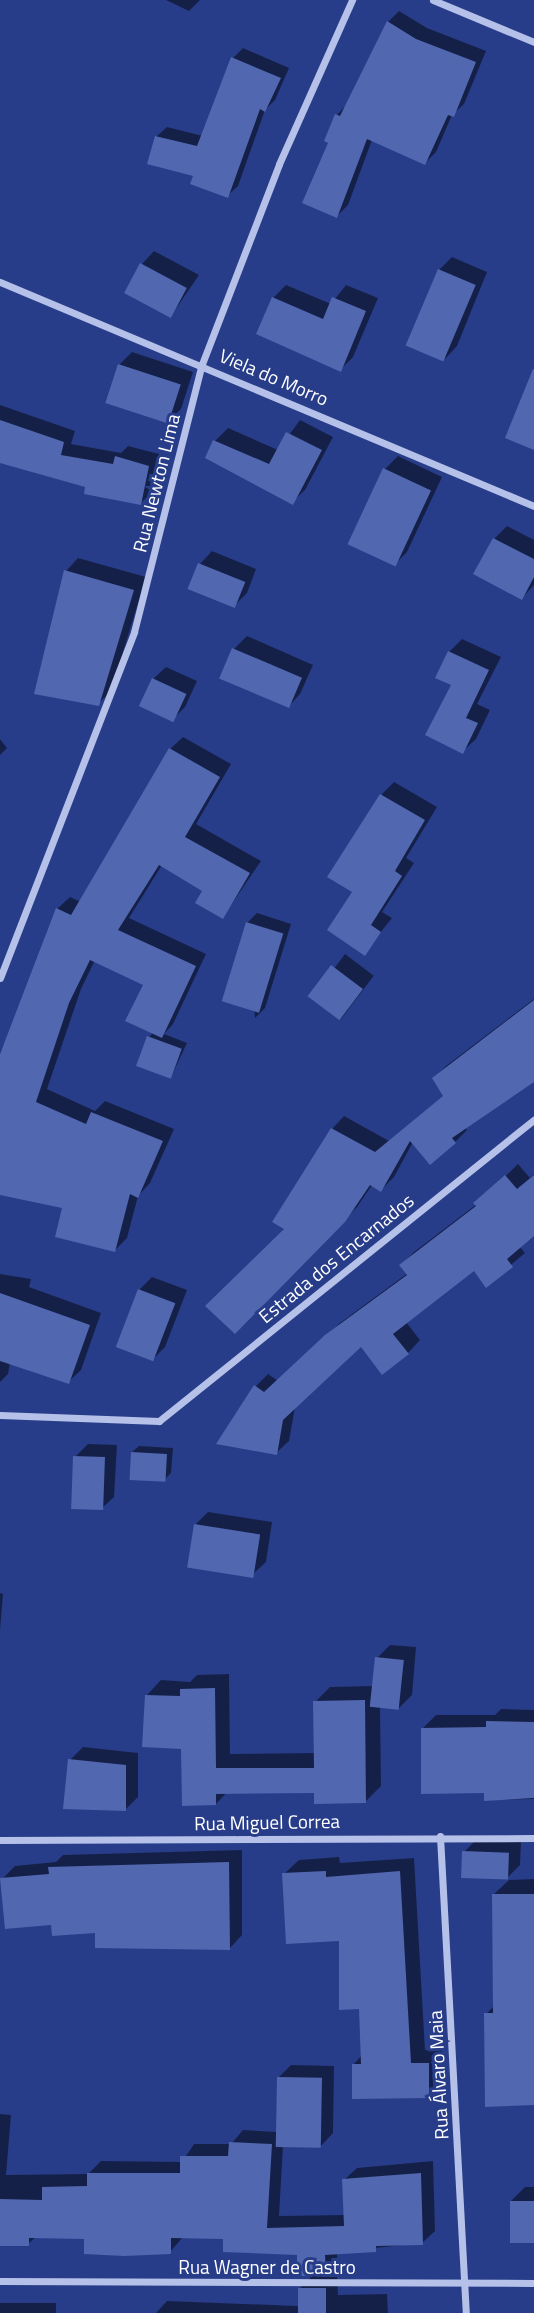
<!DOCTYPE html>
<html>
<head>
<meta charset="utf-8">
<style>
  body { margin:0 }
  #map { position:relative; width:534px; height:2313px; overflow:hidden; background:#283d89; font-family:"Titillium Web",sans-serif }
  div>[style] { position:absolute }
  .shadow>* { inset:0; background:#0007; transform-origin:0 0 }
  .building>* { inset:0; background:#5167b0; transform-origin:0 0 }
  .street>* { height:7px; margin:-3.5px; padding:0 3.5px; transform-origin:3.5px; border-radius:3.5px; background:#b5c1e9 }
  span { translate:-50% -50%; white-space:nowrap; text-align:center; line-height:1.15; -webkit-text-stroke:6px #283d89; paint-order:stroke }
  .street-label { font-size:19px; color:#fff }
</style>
</head>
<body>
<div id="map">
  <div class="shadow">
    <i style="clip-path:polygon(166px 0,200px 0,189px 11px)"></i>
    <i style="clip-path:polygon(399px 11px,427px 28px,486px 51px,464px 104px,452px 115px,436px 152px,425px 163px,372px 140px,348px 205px,337px 216px,331px 142px,337px 115px,347px 104px,388px 22px)"></i>
    <i style="clip-path:polygon(243px 48px,289px 68px,275px 100px,265px 110px,238px 186px,227px 196px,195px 174px,156px 137px,167px 127px,203px 136px,233px 58px)"></i>
    <i style="clip-path:polygon(154px 251px,199px 275px,171px 316px,142px 264px)"></i>
    <i style="clip-path:polygon(452px 257px,487px 272px,457px 346px,445px 359px,439px 270px)"></i>
    <i style="clip-path:polygon(286px 285px,331px 304px,346px 285px,378px 298px,353px 357px,340px 370px,273px 298px)"></i>
    <i style="clip-path:polygon(132px 352px,193px 372px,181px 409px,168px 422px,119px 365px)"></i>
    <i style="clip-path:polygon(0 405px,75px 431px,71px 444px,121px 453px,128px 446px,159px 454px,152px 492px,141px 503px,0 462px)"></i>
    <i style="clip-path:polygon(300px 420px,333px 437px,305px 490px,292px 502px,215px 441px,228px 428px,278px 450px)"></i>
    <i style="clip-path:polygon(398px 456px,442px 477px,407px 552px,395px 564px,385px 469px)"></i>
    <i style="clip-path:polygon(507px 526px,534px 540px,534px 585px,522px 598px,494px 539px)"></i>
    <i style="clip-path:polygon(212px 551px,256px 569px,247px 593px,234px 606px,200px 564px)"></i>
    <i style="clip-path:polygon(78px 558px,146px 577px,111px 691px,98px 704px,66px 571px)"></i>
    <i style="clip-path:polygon(247px 636px,313px 665px,300px 694px,288px 707px,221px 677px,234px 649px)"></i>
    <i style="clip-path:polygon(462px 639px,501px 657px,477px 704px,490px 710px,476px 739px,463px 751px,449px 652px)"></i>
    <i style="clip-path:polygon(166px 667px,197px 681px,185px 707px,172px 720px,153px 679px)"></i>
    <i style="clip-path:polygon(183px 737px,231px 764px,196px 824px,261px 861px,223px 917px,204px 890px,162px 865px,129px 918px,206px 954px,173px 1024px,164px 1034px,187px 1043px,171px 1077px,149px 1037px,153px 1033px,145px 984px,95px 960px,81px 989px,47px 1089px,95px 1111px,105px 1101px,174px 1129px,150px 1183px,138px 1196px,127px 1238px,115px 1250px,64px 1207px,0 1193px,0 1053px,51px 937px,46px 934px,57px 909px,70px 897px,81px 902px,170px 749px)"></i>
    <i style="clip-path:polygon(0 739px,7px 748px,0 755px)"></i>
    <i style="clip-path:polygon(394px 782px,437px 807px,406px 858px,414px 863px,382px 912px,392px 918px,364px 953px,354px 892px,381px 795px)"></i>
    <i style="clip-path:polygon(257px 913px,291px 924px,265px 1008px,255px 1018px,247px 923px)"></i>
    <i style="left:345px;top:954px;width:36px;height:55px;rotate:37deg"></i>
    <i style="clip-path:polygon(534px 999px,534px 1077px,465px 1127px,467px 1130px,455px 1142px,413px 1142px,394px 1177px,381px 1190px,372px 1185px,357px 1207px,235px 1331px,332px 1129px,344px 1116px,389px 1141px,445px 1095px,434px 1078px,446px 1066px)"></i>
    <i style="clip-path:polygon(518px 1164px,530px 1178px,534px 1174px,534px 1234px,519px 1246px,525px 1253px,487px 1285px,474px 1268px,406px 1322px,420px 1340px,408px 1353px,361px 1345px,295px 1407px,289px 1441px,276px 1453px,256px 1386px,268px 1374px,278px 1381px,340px 1323px,408px 1273px,401px 1265px,414px 1252px,477px 1204px)"></i>
    <i style="clip-path:polygon(0 1274px,31px 1279px,29px 1287px,101px 1313px,81px 1370px,68px 1382px,10px 1362px,8px 1374px,0 1382px)"></i>
    <i style="clip-path:polygon(152px 1277px,187px 1290px,165px 1347px,153px 1359px,139px 1290px)"></i>
    <i style="clip-path:polygon(88px 1444px,117px 1445px,114px 1497px,101px 1509px,75px 1457px)"></i>
    <i style="clip-path:polygon(139px 1446px,173px 1448px,171px 1473px,164px 1480px,132px 1452px)"></i>
    <i style="clip-path:polygon(208px 1512px,272px 1522px,266px 1562px,253px 1574px,195px 1525px)"></i>
    <i style="clip-path:polygon(0 1593px,3px 1594px,0 1630px)"></i>
    <i style="clip-path:polygon(390px 1645px,416px 1647px,412px 1695px,399px 1708px,380px 1706px,381px 1786px,366px 1801px,316px 1791px,227px 1792px,216px 1804px,147px 1695px,161px 1680px,190px 1682px,197px 1675px,229px 1674px,230px 1754px,315px 1753px,315px 1702px,330px 1687px,374px 1686px,377px 1658px)"></i>
    <i style="clip-path:polygon(534px 1705px,534px 1799px,486px 1800px,486px 1791px,423px 1728px,436px 1715px,495px 1715px,501px 1709px,534px 1710px)"></i>
    <i style="clip-path:polygon(83px 1747px,138px 1753px,138px 1797px,125px 1810px,70px 1760px)"></i>
    <i style="clip-path:polygon(477px 1839px,521px 1841px,520px 1865px,507px 1878px,464px 1852px)"></i>
    <i style="clip-path:polygon(242px 1850px,242px 1935px,230px 1948px,96px 1932px,2px 1879px,15px 1866px,56px 1862px,63px 1855px)"></i>
    <i style="clip-path:polygon(339px 1857px,340px 1863px,414px 1858px,425px 2050px,442px 2050px,443px 2082px,428px 2097px,353px 2065px,362px 2055px,360px 2008px,340px 1939px,284px 1874px,299px 1860px)"></i>
    <i style="clip-path:polygon(534px 1879px,534px 2104px,486px 2014px,495px 2005px,493px 1895px,509px 1880px)"></i>
    <i style="clip-path:polygon(291px 2065px,334px 2066px,333px 2133px,321px 2146px,283px 2146px,279px 2216px,345px 2215px,344px 2180px,357px 2168px,433px 2161px,435px 2231px,422px 2243px,337px 2252px,337px 2262px,322px 2277px,337px 2277px,338px 2295px,387px 2294px,388px 2313px,156px 2313px,167px 2301px,298px 2306px,299px 2289px,314px 2274px,298px 2254px,225px 2237px,183px 2237px,170px 2252px,86px 2237px,37px 2236px,28px 2244px,0 2244px,0 2114px,11px 2115px,6px 2175px,88px 2174px,101px 2161px,182px 2162px,194px 2144px,231px 2144px,243px 2130px,278px 2132px,278px 2078px)"></i>
    <i style="clip-path:polygon(525px 2187px,534px 2187px,534px 2241px,511px 2201px)"></i>
    <i style="left:0;top:2303px;width:56px;height:10px"></i>
  </div>
  <div class="building">
    <i style="clip-path:polygon(387px 21px,416px 39px,476px 62px,454px 117px,448px 115px,425px 165px,367px 139px,337px 218px,302px 203px,328px 143px,324px 141px,335px 114px,340px 116px)"></i>
    <i style="clip-path:polygon(231px 57px,281px 78px,265px 112px,260px 109px,228px 198px,190px 184px,193px 176px,147px 164px,155px 136px,197px 146px)"></i>
    <i style="left:140px;top:263px;width:53px;height:34px;rotate:28deg"></i>
    <i style="left:438px;top:269px;width:41px;height:83px;rotate:23deg"></i>
    <i style="clip-path:polygon(272px 297px,323px 319px,332px 297px,366px 311px,341px 372px,256px 334px)"></i>
    <i style="left:118px;top:364px;width:66px;height:41px;rotate:18deg"></i>
    <i style="clip-path:polygon(533px 369px,534px 369px,534px 450px,505px 438px)"></i>
    <i style="clip-path:polygon(0 420px,64px 442px,61px 455px,113px 464px,115px 456px,149px 466px,141px 505px,84px 494px,85px 487px,0 463px)"></i>
    <i style="clip-path:polygon(286px 432px,322px 450px,293px 505px,205px 458px,213px 440px,269px 464px)"></i>
    <i style="left:383px;top:468px;width:53px;height:84px;rotate:25deg"></i>
    <i style="clip-path:polygon(493px 538px,534px 559px,534px 577px,522px 600px,473px 574px)"></i>
    <i style="left:198px;top:563px;width:51px;height:28px;rotate:22deg"></i>
    <i style="clip-path:polygon(64px 570px,134px 590px,99px 706px,34px 694px)"></i>
    <i style="left:232px;top:648px;width:76px;height:33px;rotate:23deg"></i>
    <i style="clip-path:polygon(448px 651px,489px 670px,466px 718px,478px 723px,463px 754px,425px 735px,451px 685px,435px 678px)"></i>
    <i style="left:152px;top:678px;width:38px;height:31px;rotate:25deg"></i>
    <i style="clip-path:polygon(169px 748px,220px 777px,185px 837px,250px 873px,223px 919px,195px 903px,202px 891px,159px 865px,118px 930px,196px 966px,162px 1038px,125px 1021px,143px 985px,90px 960px,69px 1003px,36px 1102px,86px 1124px,91px 1112px,163px 1141px,138px 1198px,130px 1194px,115px 1252px,55px 1237px,62px 1208px,0 1195px,0 1054px,56px 908px,71px 915px)"></i>
    <i style="clip-path:polygon(380px 794px,425px 820px,395px 871px,402px 876px,371px 925px,381px 932px,365px 956px,327px 930px,352px 892px,327px 877px)"></i>
    <i style="left:246px;top:922px;width:39px;height:83px;rotate:17deg"></i>
    <i style="left:331px;top:965px;width:40px;height:39px;rotate:37deg"></i>
    <i style="clip-path:polygon(534px 1000px,534px 1082px,452px 1138px,456px 1143px,430px 1165px,410px 1141px,381px 1192px,370px 1185px,345px 1222px,235px 1334px,205px 1306px,284px 1229px,272px 1222px,331px 1128px,375px 1152px,443px 1096px,432px 1078px)"></i>
    <i style="left:147px;top:1036px;width:37px;height:32px;rotate:20deg"></i>
    <i style="clip-path:polygon(505px 1175px,517px 1189px,534px 1175px,534px 1236px,507px 1259px,513px 1267px,486px 1288px,474px 1271px,393px 1334px,409px 1354px,382px 1375px,361px 1347px,283px 1420px,277px 1455px,216px 1444px,254px 1385px,264px 1392px,325px 1335px,407px 1275px,399px 1265px,476px 1206px,473px 1203px)"></i>
    <i style="left:138px;top:1289px;width:40px;height:62px;rotate:21deg"></i>
    <i style="clip-path:polygon(0 1293px,90px 1325px,69px 1384px,0 1361px)"></i>
    <i style="left:131px;top:1452px;width:36px;height:28px;rotate:3deg"></i>
    <i style="left:73px;top:1456px;width:32px;height:53px;rotate:2deg"></i>
    <i style="left:194px;top:1524px;width:67px;height:44px;rotate:9deg"></i>
    <i style="left:375px;top:1657px;width:29px;height:50px;rotate:6deg"></i>
    <i style="clip-path:polygon(215px 1688px,216px 1768px,314px 1768px,313px 1701px,365px 1700px,366px 1803px,314px 1804px,314px 1793px,216px 1794px,216px 1805px,182px 1806px,181px 1749px,142px 1747px,145px 1695px,180px 1696px,180px 1689px)"></i>
    <i style="clip-path:polygon(486px 1721px,534px 1722px,534px 1798px,484px 1801px,484px 1793px,421px 1794px,421px 1728px,486px 1727px)"></i>
    <i style="clip-path:polygon(68px 1759px,126px 1765px,126px 1811px,63px 1809px)"></i>
    <i style="left:462px;top:1851px;width:47px;height:27px;rotate:2deg"></i>
    <i style="clip-path:polygon(229px 1862px,230px 1950px,95px 1948px,95px 1933px,52px 1936px,51px 1925px,5px 1929px,0 1878px,49px 1874px,48px 1867px)"></i>
    <i style="clip-path:polygon(326px 1871px,326px 1877px,400px 1871px,411px 2063px,429px 2063px,429px 2098px,352px 2099px,352px 2064px,361px 2064px,359px 2009px,339px 2010px,339px 1941px,286px 1944px,282px 1873px)"></i>
    <i style="clip-path:polygon(492px 1894px,534px 1894px,534px 2105px,485px 2107px,484px 2013px,493px 2013px)"></i>
    <i style="left:277px;top:2077px;width:45px;height:70px;rotate:1deg"></i>
    <i style="clip-path:polygon(229px 2142px,272px 2144px,267px 2228px,344px 2226px,342px 2179px,421px 2173px,423px 2245px,376px 2246px,376px 2252px,325px 2255px,326px 2276px,297px 2276px,297px 2255px,223px 2252px,223px 2239px,171px 2238px,171px 2254px,124px 2256px,84px 2254px,84px 2239px,29px 2238px,29px 2246px,0 2246px,0 2199px,42px 2200px,42px 2187px,87px 2186px,87px 2173px,180px 2173px,180px 2156px,228px 2156px)"></i>
    <i style="left:510px;top:2201px;width:24px;height:42px"></i>
    <i style="left:298px;top:2288px;width:28px;height:25px"></i>
  </div>
  <div class="street">
    <i style="left:433px;top:0;width:109px;rotate:22.6deg"></i>
    <i style="left:0;top:282px;width:579px;rotate:22.76deg"></i>
    <i style="left:0;top:978px;width:371px;rotate:-68.8deg"></i>
    <i style="left:134px;top:632px;width:276px;rotate:-75.8deg"></i>
    <i style="left:202px;top:364px;width:214px;rotate:-68.9deg"></i>
    <i style="left:279px;top:164px;width:180px;rotate:-66deg"></i>
    <i style="left:0;top:1415px;width:159px;rotate:2.2deg"></i>
    <i style="left:159px;top:1421px;width:481px;rotate:-38.8deg"></i>
    <i style="left:440px;top:1836px;width:478px;rotate:86.9deg"></i>
    <i style="left:0;top:1840px;width:534px;rotate:-0.21deg"></i>
    <i style="left:0;top:2281px;width:534px;rotate:0.21deg"></i>
  </div>
  <div class="street-label">
    <span style="left:274px;top:377px;rotate:23deg">Viela do Morro</span>
    <span style="left:156px;top:483px;rotate:-76deg">Rua Newton Lima</span>
    <span style="left:336px;top:1258px;rotate:-39deg">Estrada dos Encarnados</span>
    <span style="left:267px;top:1822px;rotate:-1deg">Rua Miguel Correa</span>
    <span style="left:438px;top:2075px;rotate:-93deg">Rua Álvaro Maia</span>
    <span style="left:267px;top:2267px">Rua Wagner de Castro</span>
  </div>
</div>
</body>
</html>
